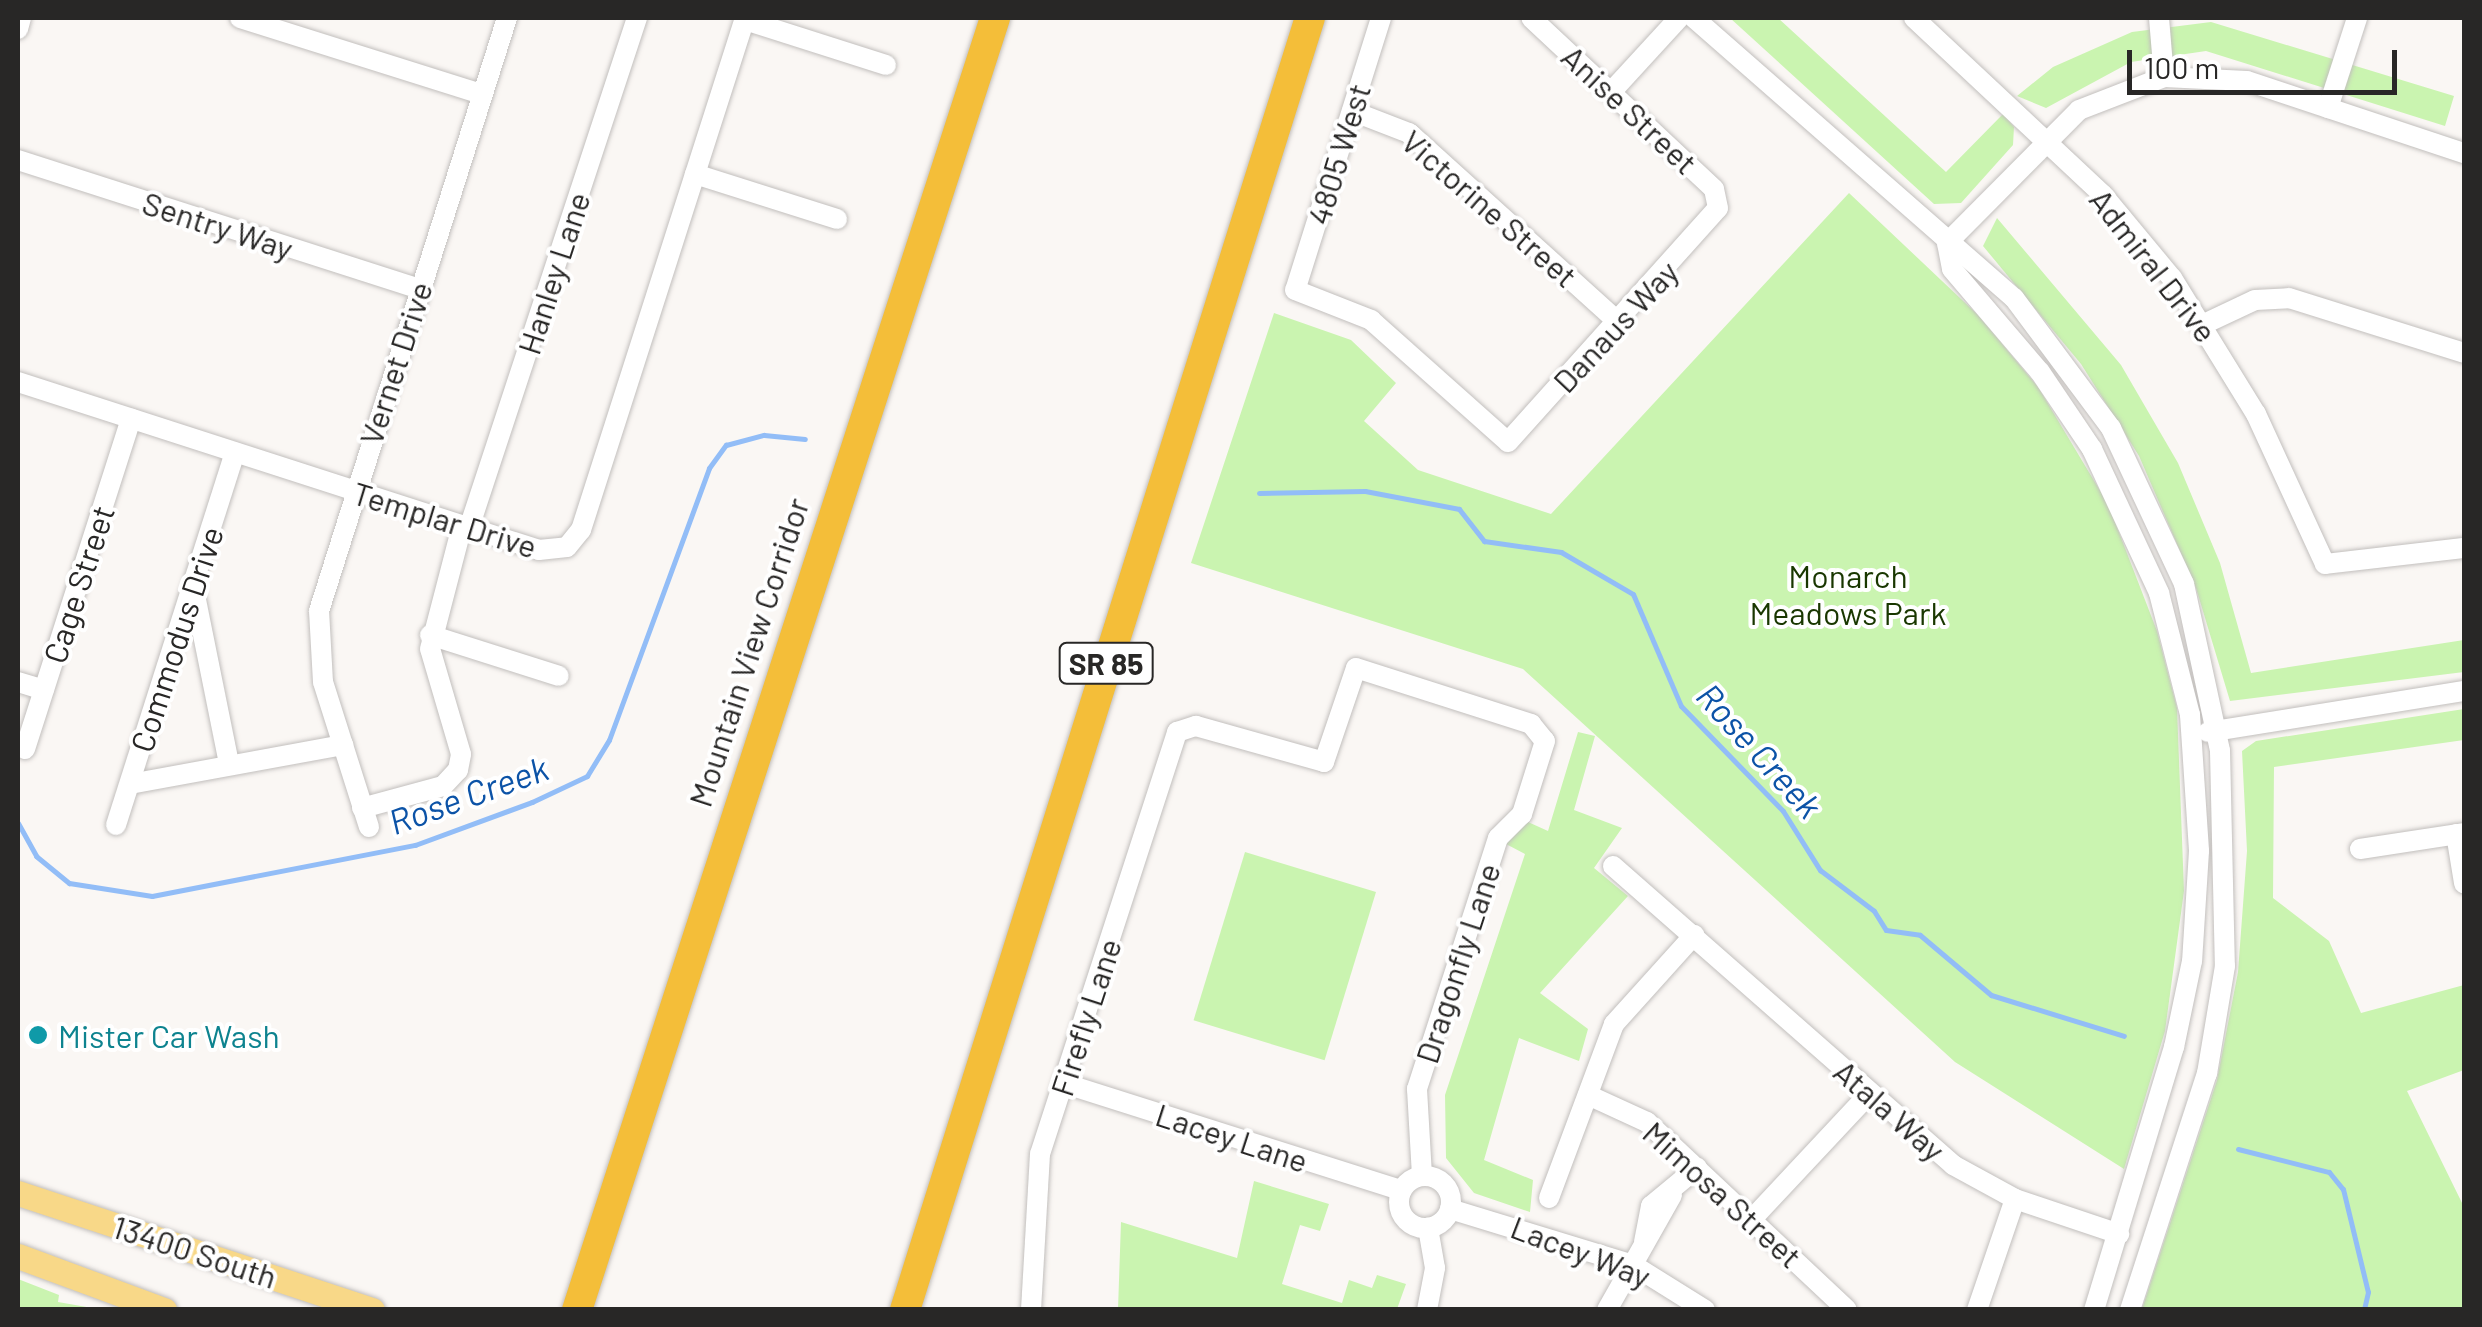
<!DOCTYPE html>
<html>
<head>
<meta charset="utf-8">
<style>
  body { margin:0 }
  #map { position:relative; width:2482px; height:1327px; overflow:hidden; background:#faf7f4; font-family:Barlow,sans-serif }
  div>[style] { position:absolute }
  .green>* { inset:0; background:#caf4b0; transform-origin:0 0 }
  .stream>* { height:5px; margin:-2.5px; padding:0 2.5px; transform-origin:2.5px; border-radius:2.5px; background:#92bdf7 }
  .roads { filter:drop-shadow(0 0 2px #c2bfbd) drop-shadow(0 0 2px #c2bfbd) }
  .minor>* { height:20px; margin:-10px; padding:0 10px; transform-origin:10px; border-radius:10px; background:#fff }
  .minor>.ring { margin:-10px; padding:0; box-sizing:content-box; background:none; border:20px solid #fff; border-radius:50% }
  .major>* { height:25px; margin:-12.5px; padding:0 12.5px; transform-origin:12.5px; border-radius:12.5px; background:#f8d888 }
  .highway>* { height:30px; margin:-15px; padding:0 15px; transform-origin:15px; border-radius:15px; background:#f4be39 }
  .dots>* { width:28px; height:28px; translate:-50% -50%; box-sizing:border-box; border:5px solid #fff; border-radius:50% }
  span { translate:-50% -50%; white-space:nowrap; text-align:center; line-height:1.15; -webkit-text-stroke:8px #fff; paint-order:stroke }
  .shield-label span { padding:2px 8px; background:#fff; border:2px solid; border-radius:8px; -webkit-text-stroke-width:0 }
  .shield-label { font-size:30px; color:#282726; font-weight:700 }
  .street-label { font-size:32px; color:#282726 }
  .park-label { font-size:32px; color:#193700 }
  .culture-label { font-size:32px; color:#0d838f }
  .left { translate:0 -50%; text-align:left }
  .water-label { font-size:35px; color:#0c53a7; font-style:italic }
  .frame { position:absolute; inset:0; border:20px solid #282726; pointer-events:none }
  .scale { position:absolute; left:2127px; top:50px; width:270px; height:45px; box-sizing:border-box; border:5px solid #282726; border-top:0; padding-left:12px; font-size:30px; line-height:35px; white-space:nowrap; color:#282726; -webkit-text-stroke:8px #fff; paint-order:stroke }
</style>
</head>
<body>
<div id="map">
  <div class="green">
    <i style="clip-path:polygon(1730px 18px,1778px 18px,1946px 172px,2003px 114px,2014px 127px,2013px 145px,1961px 203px,1934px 204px)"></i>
    <i style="clip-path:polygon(2211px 22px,2454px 96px,2445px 126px,2206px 51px,2131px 62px,2046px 108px,2017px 96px,2053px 67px,2132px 32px)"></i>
    <i style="clip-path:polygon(1849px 193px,1978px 315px,2038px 387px,2108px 504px,2157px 631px,2177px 708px,2184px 891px,2165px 1031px,2124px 1169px,1955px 1062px,1523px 669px,1191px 563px,1274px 313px,1351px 340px,1396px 383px,1364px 421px,1418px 470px,1551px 514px)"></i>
    <i style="clip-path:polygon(1997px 218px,2121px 365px,2178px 463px,2220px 563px,2251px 673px,2464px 640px,2464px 672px,2230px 701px,2196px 588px,2139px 456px,2081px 364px,1983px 246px)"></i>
    <i style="clip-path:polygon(2464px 709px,2464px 740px,2274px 767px,2273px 898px,2329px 941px,2361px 1013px,2464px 985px,2464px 1070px,2407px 1091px,2464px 1207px,2464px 1309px,2142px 1309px,2217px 1080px,2238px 972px,2247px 851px,2242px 751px,2256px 741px)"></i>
    <i style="clip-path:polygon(1578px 732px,1595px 736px,1574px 810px,1622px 828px,1594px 868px,1628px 896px,1540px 993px,1588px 1029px,1579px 1061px,1519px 1038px,1484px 1160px,1533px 1180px,1530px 1212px,1474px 1193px,1446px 1158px,1445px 1095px,1525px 854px,1506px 844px,1528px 822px,1548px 831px)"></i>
    <i style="left:1245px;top:852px;width:137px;height:176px;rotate:17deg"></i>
    <i style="clip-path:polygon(1254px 1181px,1329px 1204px,1320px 1231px,1300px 1225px,1282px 1284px,1342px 1303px,1349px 1280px,1372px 1288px,1377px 1275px,1406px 1284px,1397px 1309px,1118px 1309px,1121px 1222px,1237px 1258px)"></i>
    <i style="clip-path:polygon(18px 1279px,59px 1295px,58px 1302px,98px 1309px,18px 1309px)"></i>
  </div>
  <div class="stream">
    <i style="left:1259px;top:493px;width:106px;rotate:-1.1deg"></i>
    <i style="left:1365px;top:491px;width:96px;rotate:10.8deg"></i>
    <i style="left:1459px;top:509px;width:41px;rotate:52deg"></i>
    <i style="left:1484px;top:541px;width:78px;rotate:8.1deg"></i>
    <i style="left:1561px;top:552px;width:83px;rotate:30.3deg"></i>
    <i style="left:1633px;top:594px;width:122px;rotate:66.8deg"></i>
    <i style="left:1681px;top:706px;width:146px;rotate:45.8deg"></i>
    <i style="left:1783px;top:811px;width:70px;rotate:57.9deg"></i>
    <i style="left:1820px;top:870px;width:68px;rotate:37.2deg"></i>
    <i style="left:1874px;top:911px;width:22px;rotate:58deg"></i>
    <i style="left:1886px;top:930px;width:34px;rotate:8deg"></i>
    <i style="left:1920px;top:935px;width:93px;rotate:40.2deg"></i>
    <i style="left:1991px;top:995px;width:139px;rotate:17.1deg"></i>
    <i style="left:18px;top:823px;width:38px;rotate:61deg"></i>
    <i style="left:36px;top:856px;width:43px;rotate:39.3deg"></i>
    <i style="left:69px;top:883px;width:84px;rotate:8.9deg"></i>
    <i style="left:152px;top:896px;width:268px;rotate:-11deg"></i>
    <i style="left:415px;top:845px;width:125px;rotate:-20.2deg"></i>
    <i style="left:532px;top:802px;width:61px;rotate:-25.3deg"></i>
    <i style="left:587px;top:776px;width:42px;rotate:-58.6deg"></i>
    <i style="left:609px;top:740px;width:290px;rotate:-69.8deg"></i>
    <i style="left:709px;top:468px;width:29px;rotate:-54deg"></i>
    <i style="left:726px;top:445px;width:39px;rotate:-15deg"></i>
    <i style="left:764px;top:435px;width:41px;rotate:5.6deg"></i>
    <i style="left:2238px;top:1149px;width:94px;rotate:14.2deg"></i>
    <i style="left:2329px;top:1172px;width:22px;rotate:51deg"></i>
    <i style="left:2343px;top:1189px;width:106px;rotate:76.4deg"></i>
    <i style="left:2368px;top:1292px;width:18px;rotate:103deg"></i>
  </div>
  <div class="roads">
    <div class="minor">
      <i style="left:240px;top:18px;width:253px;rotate:17.5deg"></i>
      <i style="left:1381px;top:18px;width:285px;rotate:107.5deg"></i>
      <i style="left:1295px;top:290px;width:82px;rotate:21.5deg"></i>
      <i style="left:1371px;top:320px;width:183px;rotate:41.7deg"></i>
      <i style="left:1508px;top:442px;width:314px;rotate:-48.1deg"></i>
      <i style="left:1718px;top:208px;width:19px;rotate:-102deg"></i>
      <i style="left:1714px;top:189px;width:250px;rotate:-136.9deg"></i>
      <i style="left:1694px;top:18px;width:425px;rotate:41.2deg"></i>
      <i style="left:2014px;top:298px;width:162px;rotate:53.3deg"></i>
      <i style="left:2111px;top:428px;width:172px;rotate:64.9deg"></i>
      <i style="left:2184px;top:584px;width:171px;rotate:77.8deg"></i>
      <i style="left:2220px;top:751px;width:215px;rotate:88.7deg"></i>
      <i style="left:2225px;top:966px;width:109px;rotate:99.5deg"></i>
      <i style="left:2207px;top:1073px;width:249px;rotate:108deg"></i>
      <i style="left:1914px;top:18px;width:259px;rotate:43.1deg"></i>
      <i style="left:2103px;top:195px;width:108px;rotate:50.3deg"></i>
      <i style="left:2172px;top:278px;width:160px;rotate:58.3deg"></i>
      <i style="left:2256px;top:414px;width:165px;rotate:65.3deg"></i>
      <i style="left:2325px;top:564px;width:140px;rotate:-6.6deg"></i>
      <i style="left:2159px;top:18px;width:59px;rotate:85.2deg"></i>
      <i style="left:745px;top:20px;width:148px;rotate:17.7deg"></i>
      <i style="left:18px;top:29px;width:11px;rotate:-75deg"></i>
      <i style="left:1612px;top:91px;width:99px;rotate:-47.5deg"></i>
      <i style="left:2328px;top:108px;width:95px;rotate:-72.1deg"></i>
      <i style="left:1352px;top:111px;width:61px;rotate:21.1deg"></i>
      <i style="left:1409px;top:133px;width:283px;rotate:42.1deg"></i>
      <i style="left:18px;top:160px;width:421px;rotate:17.8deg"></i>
      <i style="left:695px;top:174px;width:149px;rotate:17.6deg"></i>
      <i style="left:1947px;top:243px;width:26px;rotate:79deg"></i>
      <i style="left:1952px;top:269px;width:135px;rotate:49.5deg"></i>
      <i style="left:2040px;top:372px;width:93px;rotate:56deg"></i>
      <i style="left:2092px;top:449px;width:159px;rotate:65deg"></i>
      <i style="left:2159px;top:593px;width:126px;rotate:75.7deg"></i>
      <i style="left:2190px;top:715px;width:136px;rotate:86.2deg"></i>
      <i style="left:2199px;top:851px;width:110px;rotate:93.6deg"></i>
      <i style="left:2192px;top:961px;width:88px;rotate:101.8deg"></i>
      <i style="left:2174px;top:1047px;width:275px;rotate:106.9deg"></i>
      <i style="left:1947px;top:243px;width:187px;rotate:-45.2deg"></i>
      <i style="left:2079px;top:110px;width:91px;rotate:-21.2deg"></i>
      <i style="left:2164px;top:77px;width:83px;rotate:2.8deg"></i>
      <i style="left:2247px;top:81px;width:229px;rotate:18.4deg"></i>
      <i style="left:2204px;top:324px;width:56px;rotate:-25.2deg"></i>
      <i style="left:2255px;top:300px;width:34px;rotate:-3deg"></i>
      <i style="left:2289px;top:298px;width:183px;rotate:17.4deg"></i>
      <i style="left:18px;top:382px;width:547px;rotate:17.87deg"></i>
      <i style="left:539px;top:550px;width:28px;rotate:-6deg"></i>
      <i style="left:567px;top:547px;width:22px;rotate:-51deg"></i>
      <i style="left:581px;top:530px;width:538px;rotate:-72.24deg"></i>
      <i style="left:469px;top:528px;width:537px;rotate:-71.77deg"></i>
      <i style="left:194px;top:590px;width:177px;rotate:78.6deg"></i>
      <i style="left:430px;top:635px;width:135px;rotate:17.6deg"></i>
      <i style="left:18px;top:682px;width:27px;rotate:17deg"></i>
      <i style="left:2208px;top:732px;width:259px;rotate:-9.1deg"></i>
      <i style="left:25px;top:749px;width:347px;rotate:-72.2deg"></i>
      <i style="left:130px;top:784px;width:217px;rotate:-10.4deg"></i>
      <i style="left:362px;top:808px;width:84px;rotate:-15.2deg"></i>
      <i style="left:443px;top:786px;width:22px;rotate:-47deg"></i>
      <i style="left:458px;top:770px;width:16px;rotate:-79deg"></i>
      <i style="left:461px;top:754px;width:109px;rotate:-106.4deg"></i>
      <i style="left:430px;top:649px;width:127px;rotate:-75.4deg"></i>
      <i style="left:116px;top:825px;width:391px;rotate:-72.3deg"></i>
      <i style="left:369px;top:827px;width:152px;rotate:-107.6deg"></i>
      <i style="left:323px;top:682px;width:71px;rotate:-93.2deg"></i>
      <i style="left:319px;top:611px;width:622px;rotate:-72.41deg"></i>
      <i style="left:2456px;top:834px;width:50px;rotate:80.7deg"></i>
      <i style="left:2360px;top:849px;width:105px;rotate:-8.7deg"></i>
      <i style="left:1613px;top:866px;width:453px;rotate:41.3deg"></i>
      <i style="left:1953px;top:1165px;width:71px;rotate:28.7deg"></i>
      <i style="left:2015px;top:1199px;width:110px;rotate:18.6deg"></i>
      <i style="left:1063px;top:1083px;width:355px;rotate:17.6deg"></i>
      <i style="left:1588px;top:1095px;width:65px;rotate:24.6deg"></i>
      <i style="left:1647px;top:1122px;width:274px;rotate:43.2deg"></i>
      <i class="ring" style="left:1399px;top:1176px;width:32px;height:32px"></i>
      <i style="left:1549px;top:1198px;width:186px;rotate:-69.5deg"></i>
      <i style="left:1614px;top:1024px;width:120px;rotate:-48deg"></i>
      <i style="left:1450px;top:1209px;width:191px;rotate:17deg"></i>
      <i style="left:1633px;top:1265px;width:85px;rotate:32deg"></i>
      <i style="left:1753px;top:1218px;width:170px;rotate:-46.9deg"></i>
      <i style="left:1644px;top:1242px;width:37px;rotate:-79deg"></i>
      <i style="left:1651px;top:1206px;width:60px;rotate:-39.6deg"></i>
      <i style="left:1031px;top:1310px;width:156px;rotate:-86.7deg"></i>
      <i style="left:1040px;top:1154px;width:444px;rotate:-72deg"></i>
      <i style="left:1177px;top:732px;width:20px;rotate:-18deg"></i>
      <i style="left:1196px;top:726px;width:133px;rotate:15.7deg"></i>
      <i style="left:1324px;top:762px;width:99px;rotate:-71.2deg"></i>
      <i style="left:1356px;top:668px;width:184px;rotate:17.7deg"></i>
      <i style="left:1531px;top:724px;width:22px;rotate:51deg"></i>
      <i style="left:1545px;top:741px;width:77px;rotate:107.5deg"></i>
      <i style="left:1522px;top:814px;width:34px;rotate:135deg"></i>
      <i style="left:1498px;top:838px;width:264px;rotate:107.9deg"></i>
      <i style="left:1417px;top:1089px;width:87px;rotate:86.7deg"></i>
      <i style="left:1427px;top:1310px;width:43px;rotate:-79.2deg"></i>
      <i style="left:1435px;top:1268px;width:41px;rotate:-99.9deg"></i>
      <i style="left:1607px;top:1310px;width:132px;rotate:-60.5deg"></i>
      <i style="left:1977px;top:1310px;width:117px;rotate:-71.1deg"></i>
    </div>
    <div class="major">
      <i style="left:18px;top:1193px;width:373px;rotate:18.3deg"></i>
      <i style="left:18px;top:1256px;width:156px;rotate:20.3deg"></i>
    </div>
    <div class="highway">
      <i style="left:577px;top:1310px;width:1358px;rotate:-72.07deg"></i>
      <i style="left:905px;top:1310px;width:1354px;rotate:-72.6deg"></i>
    </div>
  </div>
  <div class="dots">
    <i style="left:38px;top:1035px;background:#0f9aa8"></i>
  </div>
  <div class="shield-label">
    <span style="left:1106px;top:663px">SR 85</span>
  </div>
  <div class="street-label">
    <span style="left:1630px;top:109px;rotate:43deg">Anise Street</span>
    <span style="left:1338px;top:154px;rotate:-73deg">4805 West</span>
    <span style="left:1490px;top:208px;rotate:41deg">Victorine Street</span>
    <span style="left:218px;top:225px;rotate:18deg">Sentry Way</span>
    <span style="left:2154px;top:265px;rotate:52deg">Admiral Drive</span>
    <span style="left:553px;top:273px;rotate:-72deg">Hanley Lane</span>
    <span style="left:1615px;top:326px;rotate:-47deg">Danaus Way</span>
    <span style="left:395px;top:363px;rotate:-72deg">Vernet Drive</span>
    <span style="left:445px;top:519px;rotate:17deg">Templar Drive</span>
    <span style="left:78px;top:584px;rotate:-72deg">Cage Street</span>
    <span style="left:176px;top:639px;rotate:-72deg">Commodus Drive</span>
    <span style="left:748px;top:652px;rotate:-72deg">Mountain View Corridor</span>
    <span style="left:1457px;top:963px;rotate:-72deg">Dragonfly Lane</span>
    <span style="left:1085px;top:1017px;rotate:-72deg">Firefly Lane</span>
    <span style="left:1890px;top:1110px;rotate:41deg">Atala Way</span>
    <span style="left:1232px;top:1137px;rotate:18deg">Lacey Lane</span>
    <span style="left:1723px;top:1194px;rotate:42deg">Mimosa Street</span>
    <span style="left:195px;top:1251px;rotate:18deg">13400 South</span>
    <span style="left:1581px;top:1251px;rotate:21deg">Lacey Way</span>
  </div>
  <div class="park-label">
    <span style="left:1848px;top:594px">Monarch<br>Meadows Park</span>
  </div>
  <div class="culture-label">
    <span class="left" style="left:58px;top:1035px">Mister Car Wash</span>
  </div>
  <div class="water-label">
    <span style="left:1760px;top:750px;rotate:48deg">Rose Creek</span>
    <span style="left:468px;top:794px;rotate:-20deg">Rose Creek</span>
  </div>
  <div class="frame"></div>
  <div class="scale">100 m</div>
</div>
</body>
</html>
